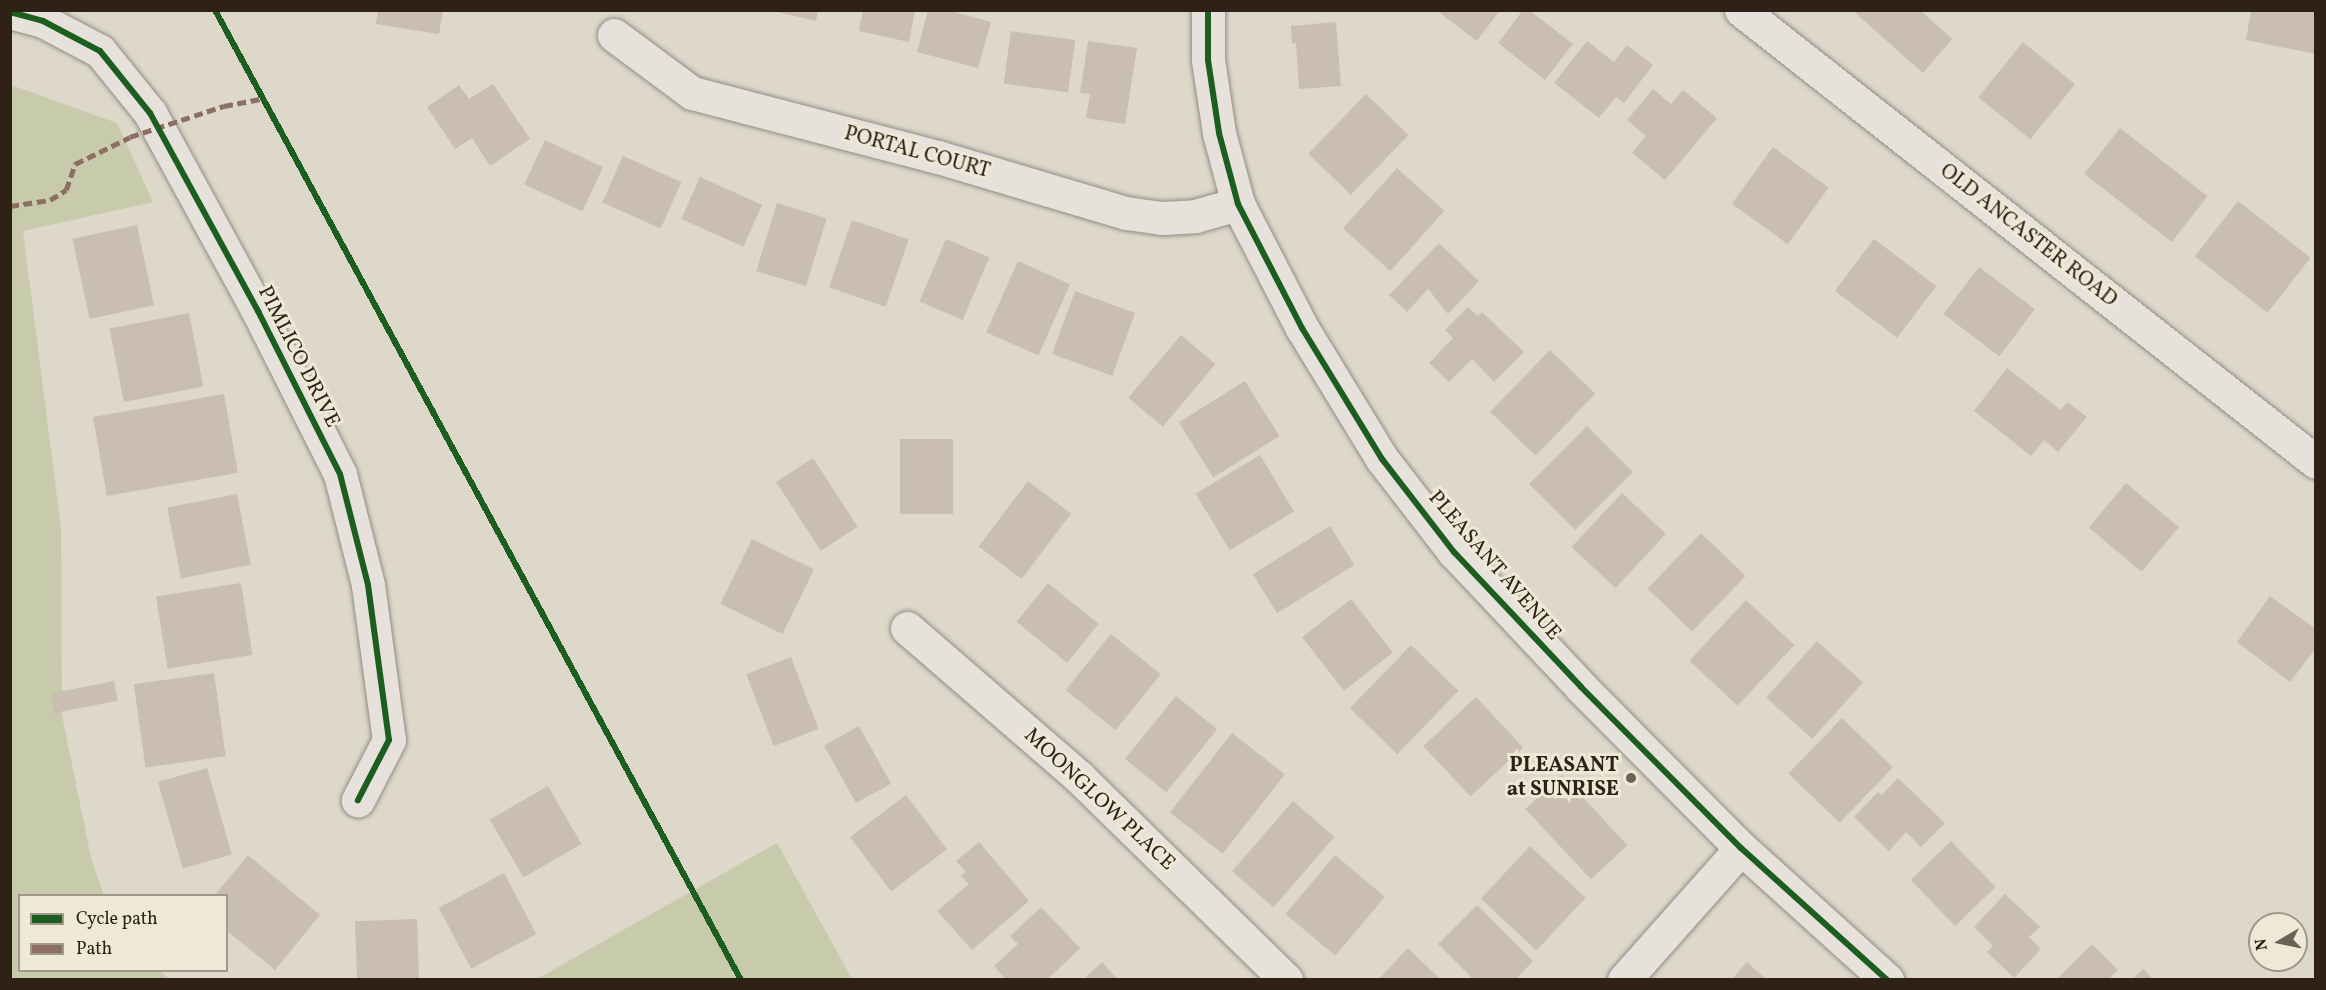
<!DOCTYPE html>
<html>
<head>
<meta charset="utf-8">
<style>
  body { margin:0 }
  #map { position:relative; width:2326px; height:990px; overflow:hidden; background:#ddd8ca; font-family:Vollkorn,serif }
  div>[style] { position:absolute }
  .green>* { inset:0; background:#c8cbab }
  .building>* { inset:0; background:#cabeb1; transform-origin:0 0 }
  .roads { filter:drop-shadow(0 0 2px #928d84) drop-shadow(0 0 2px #928d84) }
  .minor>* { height:33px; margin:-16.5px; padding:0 16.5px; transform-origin:16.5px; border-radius:16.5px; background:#e6e2db }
  .tertiary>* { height:33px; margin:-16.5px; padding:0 16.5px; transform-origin:16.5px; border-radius:16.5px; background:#e6e2db }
  .quiet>* { height:4.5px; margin-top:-2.25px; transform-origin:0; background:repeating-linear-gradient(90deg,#8d6e63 0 9px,transparent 0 13.5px) }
  .cycleway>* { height:6px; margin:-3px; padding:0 3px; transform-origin:3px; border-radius:3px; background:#1b5e20 }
  .dots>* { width:16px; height:16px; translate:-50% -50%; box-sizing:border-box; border:3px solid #eee8d7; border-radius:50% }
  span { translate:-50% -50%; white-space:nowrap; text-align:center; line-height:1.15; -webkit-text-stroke:6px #eee8d7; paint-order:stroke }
  .street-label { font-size:21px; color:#302116 }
  .poi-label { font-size:21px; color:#302116; font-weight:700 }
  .right { translate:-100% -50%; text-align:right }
  .frame { position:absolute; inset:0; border:12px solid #302116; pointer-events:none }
  .legend { position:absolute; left:18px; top:894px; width:210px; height:78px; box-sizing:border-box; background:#eee8d7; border:2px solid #a2988a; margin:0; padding:8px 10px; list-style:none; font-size:18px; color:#302116 }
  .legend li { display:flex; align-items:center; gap:12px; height:30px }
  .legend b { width:30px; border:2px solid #a2988a }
  .north { position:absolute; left:2248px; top:912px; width:60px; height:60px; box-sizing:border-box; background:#eee8d7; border:2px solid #a2988a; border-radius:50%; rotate:261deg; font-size:16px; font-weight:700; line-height:24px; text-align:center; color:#302116 }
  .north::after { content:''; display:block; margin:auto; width:21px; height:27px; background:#6d6155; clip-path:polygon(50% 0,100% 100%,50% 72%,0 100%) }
</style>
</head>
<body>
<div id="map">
  <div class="green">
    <i style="clip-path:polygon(11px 85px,117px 123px,153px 202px,23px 231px,61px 528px,62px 715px,91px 858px,104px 895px,20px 896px,20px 970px,160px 971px,169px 979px,11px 980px)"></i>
    <i style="clip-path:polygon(777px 843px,852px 979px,537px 979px,625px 929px)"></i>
  </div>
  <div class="building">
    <i style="clip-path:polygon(378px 10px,443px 10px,439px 34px,376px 24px)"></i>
    <i style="clip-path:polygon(769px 10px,818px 10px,816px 21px)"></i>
    <i style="clip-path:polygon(863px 10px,915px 10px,909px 42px,859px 31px)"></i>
    <i style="clip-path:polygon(928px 10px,947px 10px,991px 22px,978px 68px,917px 52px)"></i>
    <i style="clip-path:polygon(1436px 10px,1500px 10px,1477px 41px)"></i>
    <i style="clip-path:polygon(1523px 10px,1529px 10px,1573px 44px,1545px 80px,1498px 43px)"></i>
    <i style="clip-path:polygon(1852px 10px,1920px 10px,1952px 39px,1923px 73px)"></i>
    <i style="clip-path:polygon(2251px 10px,2316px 10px,2316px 54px,2246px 40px)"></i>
    <i style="clip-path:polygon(1336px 22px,1341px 86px,1299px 89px,1296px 43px,1292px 44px,1291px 26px)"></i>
    <i style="left:1011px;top:31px;width:65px;height:53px;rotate:8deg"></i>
    <i style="clip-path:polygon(1088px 41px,1137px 48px,1125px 124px,1086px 118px,1090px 94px,1080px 93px)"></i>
    <i style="clip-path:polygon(1587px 41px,1614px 62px,1627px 45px,1653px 65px,1624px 103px,1616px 97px,1599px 118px,1554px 83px)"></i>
    <i style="left:2023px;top:42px;width:67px;height:71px;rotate:39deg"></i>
    <i style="clip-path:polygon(493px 84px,530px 139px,490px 166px,472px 138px,455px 149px,427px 107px,459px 85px,469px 99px)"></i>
    <i style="clip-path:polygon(1653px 89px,1671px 104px,1683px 90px,1717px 118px,1665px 180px,1632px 153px,1646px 136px,1627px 120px)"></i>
    <i style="left:1366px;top:94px;width:59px;height:83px;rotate:44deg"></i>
    <i style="left:2120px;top:128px;width:111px;height:58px;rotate:38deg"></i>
    <i style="left:545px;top:140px;width:64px;height:49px;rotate:25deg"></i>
    <i style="left:1773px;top:147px;width:69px;height:70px;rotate:36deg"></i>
    <i style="left:623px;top:156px;width:64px;height:51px;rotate:24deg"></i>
    <i style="left:1397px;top:168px;width:64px;height:81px;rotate:42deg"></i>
    <i style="left:700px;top:177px;width:68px;height:46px;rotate:24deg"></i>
    <i style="left:2238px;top:201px;width:92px;height:70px;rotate:38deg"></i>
    <i style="left:777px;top:203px;width:52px;height:71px;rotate:17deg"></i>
    <i style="left:852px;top:220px;width:60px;height:71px;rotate:19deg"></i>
    <i style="left:137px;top:225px;width:82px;height:66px;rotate:78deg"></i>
    <i style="left:946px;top:239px;width:47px;height:68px;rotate:23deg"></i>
    <i style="left:1874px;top:239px;width:78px;height:65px;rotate:37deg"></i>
    <i style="clip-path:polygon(1439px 243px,1479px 281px,1448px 314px,1428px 289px,1407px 312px,1389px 295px)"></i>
    <i style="left:1018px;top:261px;width:57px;height:78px;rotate:24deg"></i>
    <i style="left:1979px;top:267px;width:70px;height:59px;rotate:37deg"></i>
    <i style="left:1075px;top:291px;width:64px;height:67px;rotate:20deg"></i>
    <i style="clip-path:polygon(1468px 307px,1478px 316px,1482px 312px,1524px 352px,1494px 382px,1472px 359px,1449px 382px,1429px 363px,1453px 338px,1445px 330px)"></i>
    <i style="left:189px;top:313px;width:75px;height:81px;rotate:79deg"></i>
    <i style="left:1181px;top:335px;width:45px;height:82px;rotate:40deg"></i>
    <i style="left:1550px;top:350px;width:63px;height:86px;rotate:44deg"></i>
    <i style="clip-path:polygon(2007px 368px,2061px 410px,2067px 402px,2087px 417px,2058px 452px,2044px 440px,2031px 456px,1974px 411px)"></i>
    <i style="left:1245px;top:381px;width:65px;height:78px;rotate:58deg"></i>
    <i style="left:224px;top:394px;width:80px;height:133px;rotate:80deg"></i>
    <i style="left:1587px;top:426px;width:65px;height:82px;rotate:45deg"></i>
    <i style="left:900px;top:439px;width:53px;height:75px"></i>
    <i style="left:1260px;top:455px;width:66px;height:75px;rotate:59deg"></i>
    <i style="left:813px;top:458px;width:82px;height:44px;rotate:57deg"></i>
    <i style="left:1028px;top:481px;width:54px;height:82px;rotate:37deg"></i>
    <i style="left:2126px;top:483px;width:69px;height:58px;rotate:40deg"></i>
    <i style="left:1622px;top:493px;width:60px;height:74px;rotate:43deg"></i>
    <i style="left:237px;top:494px;width:72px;height:71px;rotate:79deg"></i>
    <i style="left:1330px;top:526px;width:46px;height:91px;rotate:58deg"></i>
    <i style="left:1701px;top:533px;width:62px;height:77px;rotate:44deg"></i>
    <i style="left:752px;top:539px;width:69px;height:72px;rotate:26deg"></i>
    <i style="left:241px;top:583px;width:73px;height:86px;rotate:81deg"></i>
    <i style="left:1048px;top:583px;width:65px;height:50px;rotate:39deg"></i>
    <i style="clip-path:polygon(2270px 596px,2316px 629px,2316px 648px,2290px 682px,2237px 642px)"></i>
    <i style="left:1351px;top:599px;width:68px;height:62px;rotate:52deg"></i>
    <i style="left:1746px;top:600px;width:66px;height:83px;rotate:43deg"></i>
    <i style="left:1111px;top:634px;width:64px;height:72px;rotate:39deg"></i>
    <i style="left:1817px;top:641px;width:62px;height:76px;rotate:42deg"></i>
    <i style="left:1411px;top:645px;width:66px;height:88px;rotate:44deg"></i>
    <i style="left:791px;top:657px;width:77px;height:48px;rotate:69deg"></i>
    <i style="left:214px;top:673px;width:84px;height:81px;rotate:82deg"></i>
    <i style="left:114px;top:681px;width:20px;height:65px;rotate:79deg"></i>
    <i style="left:1176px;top:696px;width:53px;height:81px;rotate:39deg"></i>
    <i style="left:1476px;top:697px;width:69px;height:72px;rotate:47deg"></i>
    <i style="left:1842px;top:718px;width:71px;height:77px;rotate:44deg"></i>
    <i style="left:859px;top:726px;width:66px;height:40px;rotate:61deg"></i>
    <i style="left:1232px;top:733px;width:67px;height:101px;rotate:38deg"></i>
    <i style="left:207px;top:768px;width:90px;height:51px;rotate:74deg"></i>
    <i style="left:1562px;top:775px;width:96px;height:50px;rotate:47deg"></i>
    <i style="clip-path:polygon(1898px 778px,1945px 823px,1921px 847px,1906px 832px,1889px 851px,1854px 817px,1878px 792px,1882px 795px)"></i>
    <i style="left:548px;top:786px;width:67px;height:67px;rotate:60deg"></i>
    <i style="left:906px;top:795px;width:68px;height:70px;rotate:53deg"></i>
    <i style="left:1293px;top:801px;width:55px;height:93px;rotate:41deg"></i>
    <i style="left:1951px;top:841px;width:64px;height:56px;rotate:46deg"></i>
    <i style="clip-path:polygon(979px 842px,1029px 901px,972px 950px,937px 911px,969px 884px,961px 876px,966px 872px,956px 861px)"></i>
    <i style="left:1530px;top:846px;width:76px;height:72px;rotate:43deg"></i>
    <i style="clip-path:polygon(248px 855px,320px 915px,275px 970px,226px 930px,226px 896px,214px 896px)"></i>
    <i style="left:1335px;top:855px;width:65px;height:77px;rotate:40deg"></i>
    <i style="left:504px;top:873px;width:69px;height:74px;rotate:62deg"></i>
    <i style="clip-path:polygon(2005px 894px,2040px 927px,2029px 937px,2041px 949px,2014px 978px,1987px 952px,1993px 946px,1974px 927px)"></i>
    <i style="clip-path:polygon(1477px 905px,1533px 961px,1515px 980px,1474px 980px,1438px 944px)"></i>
    <i style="clip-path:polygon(1041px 907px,1080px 948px,1047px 980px,1006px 980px,994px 966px,1018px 944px,1010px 936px)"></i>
    <i style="left:417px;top:919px;width:61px;height:62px;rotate:88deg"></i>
    <i style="clip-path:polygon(2092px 944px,2118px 970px,2108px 980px,2056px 980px)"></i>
    <i style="clip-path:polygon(1408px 948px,1441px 980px,1378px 980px)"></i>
    <i style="clip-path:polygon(1102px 962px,1118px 980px,1083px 980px)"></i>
    <i style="clip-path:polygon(1747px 962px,1767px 980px,1731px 980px)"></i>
    <i style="clip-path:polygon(2143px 969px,2154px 980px,2132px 980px)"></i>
  </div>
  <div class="roads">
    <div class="minor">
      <i style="left:1208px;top:10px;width:50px;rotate:90deg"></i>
      <i style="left:1208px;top:60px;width:74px;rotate:81.4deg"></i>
      <i style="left:1219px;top:133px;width:73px;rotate:75deg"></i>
      <i style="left:1238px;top:204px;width:140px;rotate:62.7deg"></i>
      <i style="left:1302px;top:328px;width:153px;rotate:58.6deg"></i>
      <i style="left:1382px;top:459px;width:118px;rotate:52.3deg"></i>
      <i style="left:1454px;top:552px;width:185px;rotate:46.7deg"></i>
      <i style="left:1581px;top:687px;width:227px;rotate:45.2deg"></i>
      <i style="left:1741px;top:848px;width:197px;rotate:42.1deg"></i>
      <i style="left:10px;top:12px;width:34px;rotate:15deg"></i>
      <i style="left:43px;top:21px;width:64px;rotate:27.8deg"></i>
      <i style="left:100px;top:51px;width:80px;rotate:51.1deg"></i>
      <i style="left:150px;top:113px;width:226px;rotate:61.4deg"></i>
      <i style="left:258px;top:311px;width:182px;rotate:63.3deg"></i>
      <i style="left:340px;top:474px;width:114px;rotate:75.8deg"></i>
      <i style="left:368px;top:585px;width:156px;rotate:82.3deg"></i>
      <i style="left:389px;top:740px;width:68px;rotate:117.3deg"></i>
      <i style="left:614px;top:35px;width:97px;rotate:36.6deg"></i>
      <i style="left:692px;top:93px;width:254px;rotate:14.6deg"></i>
      <i style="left:938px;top:157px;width:196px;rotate:16.6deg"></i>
      <i style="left:1126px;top:213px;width:36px;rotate:8deg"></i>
      <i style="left:1162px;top:218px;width:33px;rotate:-3deg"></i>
      <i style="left:1195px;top:216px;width:45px;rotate:-15.6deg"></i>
      <i style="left:907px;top:628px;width:228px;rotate:40.9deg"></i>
      <i style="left:1079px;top:777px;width:290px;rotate:44.4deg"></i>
      <i style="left:1624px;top:980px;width:176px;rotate:-48.4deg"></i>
    </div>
    <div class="tertiary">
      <i style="left:1741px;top:10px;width:731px;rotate:38.17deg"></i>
    </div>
  </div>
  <div class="quiet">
    <i style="left:10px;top:206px;width:40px;rotate:-8.5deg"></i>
    <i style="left:50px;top:200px;width:19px;rotate:-32deg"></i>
    <i style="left:66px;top:190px;width:28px;rotate:-71deg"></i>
    <i style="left:75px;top:164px;width:61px;rotate:-26.1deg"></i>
    <i style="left:130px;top:137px;width:99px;rotate:-18.3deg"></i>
    <i style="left:224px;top:106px;width:42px;rotate:-11deg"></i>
  </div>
  <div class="cycleway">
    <i style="left:215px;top:10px;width:1103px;rotate:61.53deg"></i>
    <i style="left:1208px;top:10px;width:50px;rotate:90deg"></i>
    <i style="left:1208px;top:60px;width:74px;rotate:81.4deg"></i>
    <i style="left:1219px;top:133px;width:73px;rotate:75deg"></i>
    <i style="left:1238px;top:204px;width:140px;rotate:62.7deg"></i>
    <i style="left:1302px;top:328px;width:153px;rotate:58.6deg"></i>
    <i style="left:1382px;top:459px;width:118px;rotate:52.3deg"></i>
    <i style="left:1454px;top:552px;width:185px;rotate:46.7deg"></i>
    <i style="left:1581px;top:687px;width:227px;rotate:45.2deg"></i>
    <i style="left:1741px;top:848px;width:197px;rotate:42.1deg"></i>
    <i style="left:10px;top:12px;width:34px;rotate:15deg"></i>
    <i style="left:43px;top:21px;width:64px;rotate:27.8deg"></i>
    <i style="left:100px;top:51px;width:80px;rotate:51.1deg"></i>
    <i style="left:150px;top:113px;width:226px;rotate:61.4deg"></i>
    <i style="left:258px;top:311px;width:182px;rotate:63.3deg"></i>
    <i style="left:340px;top:474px;width:114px;rotate:75.8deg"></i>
    <i style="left:368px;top:585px;width:156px;rotate:82.3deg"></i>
    <i style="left:389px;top:740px;width:68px;rotate:117.3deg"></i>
  </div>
  <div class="dots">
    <i style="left:1631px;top:778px;background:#6d6155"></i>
  </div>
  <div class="street-label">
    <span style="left:917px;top:153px;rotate:15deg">PORTAL COURT</span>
    <span style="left:2028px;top:236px;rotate:38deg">OLD ANCASTER ROAD</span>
    <span style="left:298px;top:357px;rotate:63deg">PIMLICO DRIVE</span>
    <span style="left:1494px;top:566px;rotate:49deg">PLEASANT AVENUE</span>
    <span style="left:1099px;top:800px;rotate:43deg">MOONGLOW PLACE</span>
  </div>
  <div class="poi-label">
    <span class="right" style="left:1619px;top:778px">PLEASANT<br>at SUNRISE</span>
  </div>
  <div class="frame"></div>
  <ul class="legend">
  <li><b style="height:8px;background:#1b5e20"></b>Cycle path</li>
  <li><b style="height:8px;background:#8d6e63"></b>Path</li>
  </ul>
  <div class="north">N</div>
</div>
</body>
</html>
